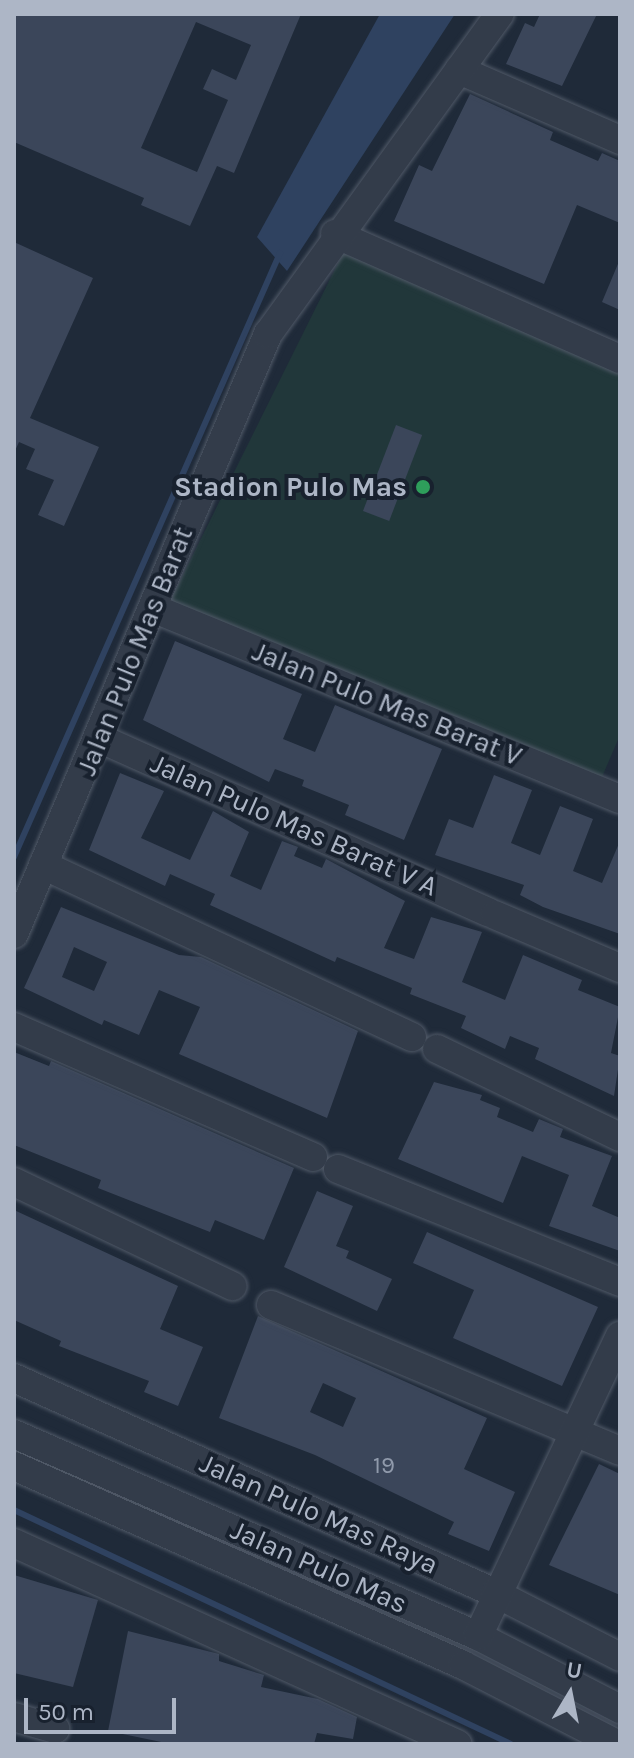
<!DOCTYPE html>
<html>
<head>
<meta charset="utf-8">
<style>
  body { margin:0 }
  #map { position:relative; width:634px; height:1758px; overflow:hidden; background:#1f2a39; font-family:Karla,sans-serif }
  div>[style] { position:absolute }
  .green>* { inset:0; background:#21373a }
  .water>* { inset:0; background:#2f4260 }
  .stream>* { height:6px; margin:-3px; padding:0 3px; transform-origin:3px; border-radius:3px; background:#2f4260 }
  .building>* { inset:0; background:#3b465a; transform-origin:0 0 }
  .roads { filter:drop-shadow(0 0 2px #505967) drop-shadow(0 0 2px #505967) }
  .minor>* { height:28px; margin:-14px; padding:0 14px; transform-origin:14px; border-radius:14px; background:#333c4a }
  .dots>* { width:22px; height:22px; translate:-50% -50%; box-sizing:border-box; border:4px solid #18212e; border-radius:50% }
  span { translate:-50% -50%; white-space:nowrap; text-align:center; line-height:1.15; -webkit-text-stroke:8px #18212e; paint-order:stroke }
  .number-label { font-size:24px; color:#909aab }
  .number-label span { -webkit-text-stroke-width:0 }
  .poi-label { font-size:28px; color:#adb6c6; font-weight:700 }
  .right { translate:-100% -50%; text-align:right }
  .street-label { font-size:28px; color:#adb6c6 }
  .frame { position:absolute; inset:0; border:16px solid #adb6c6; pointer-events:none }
  .north { position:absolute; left:530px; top:1654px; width:80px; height:80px; -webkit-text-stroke:6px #18212e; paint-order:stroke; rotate:10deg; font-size:22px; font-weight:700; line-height:32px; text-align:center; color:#adb6c6 }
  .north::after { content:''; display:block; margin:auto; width:28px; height:36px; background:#adb6c6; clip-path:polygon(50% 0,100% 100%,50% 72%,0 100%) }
  .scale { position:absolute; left:24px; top:1698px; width:152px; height:36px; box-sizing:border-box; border:4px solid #adb6c6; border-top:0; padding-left:10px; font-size:24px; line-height:28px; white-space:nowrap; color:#adb6c6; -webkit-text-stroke:6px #18212e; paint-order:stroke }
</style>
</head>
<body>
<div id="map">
  <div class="green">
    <i style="clip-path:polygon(343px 253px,620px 371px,620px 735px,602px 777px,169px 603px)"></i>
  </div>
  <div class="water">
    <i style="clip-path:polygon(380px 14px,455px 14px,287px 271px,257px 237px)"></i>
  </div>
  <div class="stream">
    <i style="left:14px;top:857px;width:660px;rotate:-66.23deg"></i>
    <i style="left:14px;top:1510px;width:549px;rotate:25.21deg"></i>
  </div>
  <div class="building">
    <i style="clip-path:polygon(evenodd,14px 14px,301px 14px,234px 173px,217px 166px,190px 226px,141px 205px,144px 198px,14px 142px,14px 14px,196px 22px,251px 45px,236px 80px,212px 69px,203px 89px,228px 100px,197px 172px,141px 148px,196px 22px)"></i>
    <i style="clip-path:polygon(540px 14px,597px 14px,562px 86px,506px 64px,525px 23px,534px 27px)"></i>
    <i style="clip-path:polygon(470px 94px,553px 132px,550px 140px,598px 161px,602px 153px,620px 161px,620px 223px,577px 205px,544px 284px,394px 221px,419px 165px,432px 171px)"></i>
    <i style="clip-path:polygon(14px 242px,93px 278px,30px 418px,99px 447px,64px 526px,38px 515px,54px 480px,26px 469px,35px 449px,19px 442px,14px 453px)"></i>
    <i style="clip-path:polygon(620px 259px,620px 310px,602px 302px)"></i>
    <i style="left:396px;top:425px;width:28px;height:92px;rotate:21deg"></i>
    <i style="clip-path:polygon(175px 641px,302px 694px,283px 739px,315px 752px,335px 705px,442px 749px,404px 840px,345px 815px,349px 805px,302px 786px,304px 780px,275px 769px,269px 782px,143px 720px)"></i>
    <i style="clip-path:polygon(120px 773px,164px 791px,141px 838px,190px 860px,213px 811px,249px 832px,230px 876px,261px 890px,282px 841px,298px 847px,294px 856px,322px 868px,326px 859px,405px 901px,384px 948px,414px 959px,431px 917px,482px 932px,462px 982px,505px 1000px,523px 955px,582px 980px,578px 990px,620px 1007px,611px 1053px,620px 1056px,614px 1096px,535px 1059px,539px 1048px,510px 1036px,505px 1049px,461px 1028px,466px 1016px,410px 994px,412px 988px,337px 957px,335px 962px,210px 905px,215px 894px,170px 874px,165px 886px,89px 850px)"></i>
    <i style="clip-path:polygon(494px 775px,532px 790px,511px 843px,540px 855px,560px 806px,593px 819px,573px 871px,602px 883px,620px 841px,620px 934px,543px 907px,520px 895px,524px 885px,435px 855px,449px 819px,473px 828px)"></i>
    <i style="clip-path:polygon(evenodd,61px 907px,179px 955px,201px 957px,358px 1031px,327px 1118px,179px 1054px,200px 1007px,159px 990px,139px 1035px,104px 1020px,102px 1025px,24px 988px,61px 907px,74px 947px,107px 962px,94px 991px,62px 977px,74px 947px)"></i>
    <i style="clip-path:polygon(14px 1052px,49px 1066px,51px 1061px,294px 1168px,264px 1240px,215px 1220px,210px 1232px,98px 1188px,101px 1180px,14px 1145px)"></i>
    <i style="clip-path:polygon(434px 1082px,482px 1095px,480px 1100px,500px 1108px,497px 1117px,533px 1132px,539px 1119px,563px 1129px,560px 1137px,612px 1156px,592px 1206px,620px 1218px,620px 1251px,549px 1226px,569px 1175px,522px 1156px,503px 1203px,398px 1159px)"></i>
    <i style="clip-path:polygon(317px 1191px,353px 1206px,336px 1246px,349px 1251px,346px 1258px,392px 1279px,377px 1311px,284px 1267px)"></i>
    <i style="clip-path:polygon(14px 1210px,178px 1286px,160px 1329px,203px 1347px,178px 1406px,144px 1392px,149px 1381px,59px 1346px,61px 1341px,14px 1320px)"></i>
    <i style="clip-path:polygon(427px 1232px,598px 1307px,562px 1386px,453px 1338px,474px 1290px,413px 1263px)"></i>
    <i style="clip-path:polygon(evenodd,258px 1316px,487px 1418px,464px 1469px,515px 1492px,489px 1551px,448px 1534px,454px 1522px,315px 1455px,219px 1418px,258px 1316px,323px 1383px,356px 1398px,343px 1427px,310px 1412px,323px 1383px)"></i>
    <i style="clip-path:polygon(599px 1464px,620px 1474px,620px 1595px,549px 1565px)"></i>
    <i style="clip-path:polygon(14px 1575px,98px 1600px,73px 1687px,14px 1673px)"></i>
    <i style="clip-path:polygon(128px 1631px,219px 1654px,219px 1661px,264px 1675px,261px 1687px,318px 1699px,357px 1717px,353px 1739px,317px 1733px,314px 1744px,171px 1744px,108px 1731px)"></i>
  </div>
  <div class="roads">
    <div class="minor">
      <i style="left:459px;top:70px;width:176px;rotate:23.5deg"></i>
      <i style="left:335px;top:234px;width:311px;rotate:23.7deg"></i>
      <i style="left:155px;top:609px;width:502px;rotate:22.23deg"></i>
      <i style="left:101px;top:739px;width:424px;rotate:24.1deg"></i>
      <i style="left:43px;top:865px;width:407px;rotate:25deg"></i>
      <i style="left:495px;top:915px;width:136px;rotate:23deg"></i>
      <i style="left:14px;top:934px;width:652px;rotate:-67.06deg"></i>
      <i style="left:268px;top:334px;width:395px;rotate:-54.1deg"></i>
      <i style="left:14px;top:1027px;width:326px;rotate:23.5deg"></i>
      <i style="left:437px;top:1049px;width:203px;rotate:25.7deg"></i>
      <i style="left:338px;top:1169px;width:304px;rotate:21.8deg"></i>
      <i style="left:14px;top:1182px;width:242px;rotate:25.5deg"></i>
      <i style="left:271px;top:1305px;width:378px;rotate:22.7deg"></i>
      <i style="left:14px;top:1378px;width:527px;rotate:24.08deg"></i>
      <i style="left:495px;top:1593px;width:140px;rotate:27.1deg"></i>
      <i style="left:14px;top:1434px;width:506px;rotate:23.53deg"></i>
      <i style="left:478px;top:1636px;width:160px;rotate:27.2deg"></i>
      <i style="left:14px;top:1466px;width:491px;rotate:23.9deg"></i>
      <i style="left:463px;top:1665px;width:173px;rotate:27.2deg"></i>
      <i style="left:14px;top:1543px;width:487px;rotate:24.4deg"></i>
      <i style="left:478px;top:1636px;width:332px;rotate:-64.7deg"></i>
      <i style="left:14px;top:1717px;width:43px;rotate:16.3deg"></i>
    </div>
  </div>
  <div class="dots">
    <i style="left:423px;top:487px;background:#2e9e5b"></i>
  </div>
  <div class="number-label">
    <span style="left:384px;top:1466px">19</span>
  </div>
  <div class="poi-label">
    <span class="right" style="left:407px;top:487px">Stadion Pulo Mas</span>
  </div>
  <div class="street-label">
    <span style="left:135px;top:651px;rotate:-68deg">Jalan Pulo Mas Barat</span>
    <span style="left:387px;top:704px;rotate:22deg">Jalan Pulo Mas Barat V</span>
    <span style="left:294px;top:825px;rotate:24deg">Jalan Pulo Mas Barat V A</span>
    <span style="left:319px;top:1514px;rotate:24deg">Jalan Pulo Mas Raya</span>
    <span style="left:319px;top:1567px;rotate:24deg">Jalan Pulo Mas</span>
  </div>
  <div class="frame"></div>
  <div class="north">U</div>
  <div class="scale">50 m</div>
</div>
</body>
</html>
